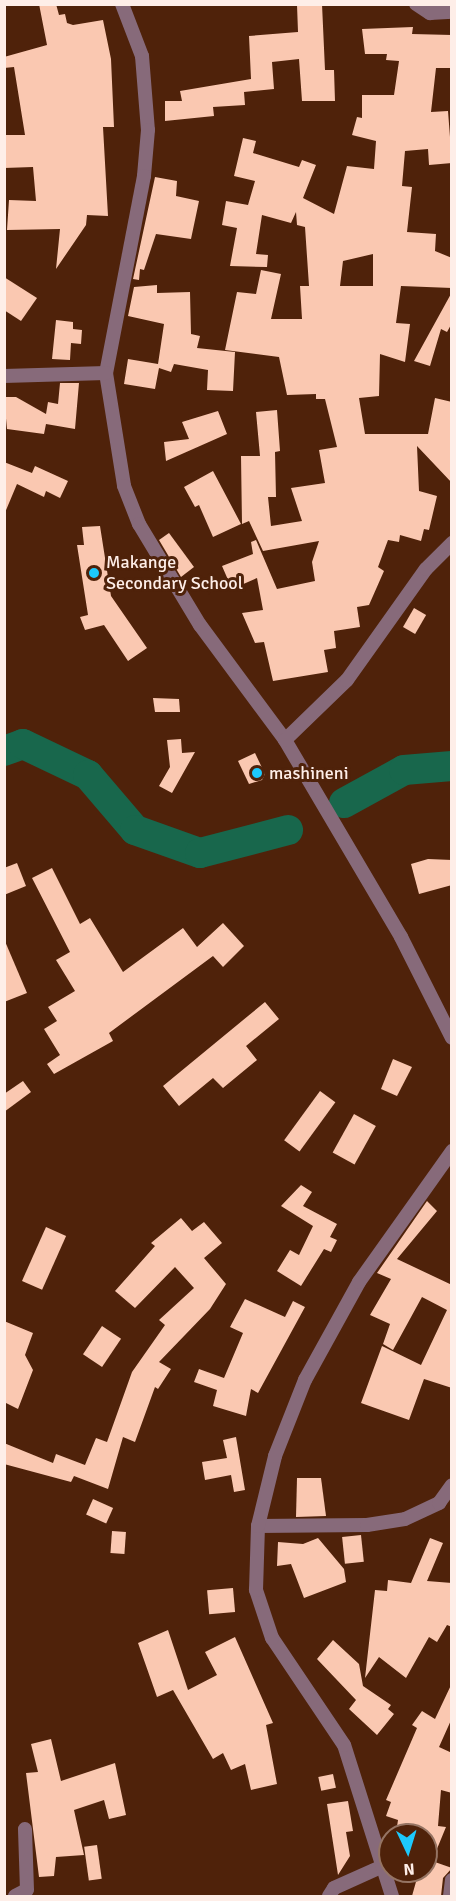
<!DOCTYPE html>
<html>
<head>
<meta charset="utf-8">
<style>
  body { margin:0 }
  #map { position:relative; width:456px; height:1901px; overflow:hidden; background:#4f220a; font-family:Signika,sans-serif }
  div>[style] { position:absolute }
  .river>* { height:30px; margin:-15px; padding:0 15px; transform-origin:15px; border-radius:15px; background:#18674c }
  .building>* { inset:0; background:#fac8b1; transform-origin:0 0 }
  .street>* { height:14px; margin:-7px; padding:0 7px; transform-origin:7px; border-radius:7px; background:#876a7a }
  .dots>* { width:16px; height:16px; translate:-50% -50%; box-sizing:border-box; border:3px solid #4f220a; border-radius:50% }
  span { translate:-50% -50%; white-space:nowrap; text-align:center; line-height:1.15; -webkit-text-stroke:6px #4f220a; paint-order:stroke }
  .poi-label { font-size:18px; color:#feeee8 }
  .left { translate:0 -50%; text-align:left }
  .frame { position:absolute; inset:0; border:6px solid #feeee8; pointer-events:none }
  .north { position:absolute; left:378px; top:1823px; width:60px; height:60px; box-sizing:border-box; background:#4f220a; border:2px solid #957463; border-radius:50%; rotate:176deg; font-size:16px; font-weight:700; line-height:24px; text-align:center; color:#feeee8 }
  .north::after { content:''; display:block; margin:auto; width:21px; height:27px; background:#1dc9fc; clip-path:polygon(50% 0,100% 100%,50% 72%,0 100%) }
</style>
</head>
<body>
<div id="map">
  <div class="river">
    <i style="left:4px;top:751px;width:20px;rotate:-20deg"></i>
    <i style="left:23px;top:744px;width:72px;rotate:25.5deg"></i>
    <i style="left:88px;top:775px;width:72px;rotate:49.5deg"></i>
    <i style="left:135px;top:830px;width:69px;rotate:19.5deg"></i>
    <i style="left:200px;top:853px;width:91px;rotate:-14.6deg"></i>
    <i style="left:344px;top:803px;width:68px;rotate:-28.8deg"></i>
    <i style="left:404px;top:770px;width:48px;rotate:-4.8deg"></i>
  </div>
  <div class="building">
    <i style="clip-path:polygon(39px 4px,56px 4px,59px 15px,65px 14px,67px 23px,73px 25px,103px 20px,111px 59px,114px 127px,103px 127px,108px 216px,87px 215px,86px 225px,56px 269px,60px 229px,7px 230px,9px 200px,36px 201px,33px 167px,4px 168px,4px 135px,25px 135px,14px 67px,4px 68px,4px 57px,47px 45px)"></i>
    <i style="clip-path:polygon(322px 4px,325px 70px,334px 70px,335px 101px,302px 101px,299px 59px,272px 62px,274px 89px,244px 92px,245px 105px,213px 107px,214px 116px,165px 121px,165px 101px,182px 101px,180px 91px,251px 79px,249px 36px,298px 32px,297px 5px)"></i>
    <i style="clip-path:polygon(evenodd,413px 27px,412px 34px,452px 35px,451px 68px,436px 68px,431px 112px,448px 111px,452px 163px,429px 165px,428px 149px,405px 151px,402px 186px,412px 187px,407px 232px,436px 234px,435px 251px,452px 258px,452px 288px,401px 286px,396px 323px,410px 324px,405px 362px,380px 354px,379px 396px,359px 398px,365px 434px,428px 434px,435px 398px,452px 402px,452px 483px,417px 446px,419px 491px,437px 496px,429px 530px,424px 529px,421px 541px,400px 535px,399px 542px,388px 540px,378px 567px,384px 571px,369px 605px,357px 607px,360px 627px,334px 631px,336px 648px,324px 650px,328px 672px,273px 681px,264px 642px,255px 643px,242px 613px,263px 610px,257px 578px,232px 589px,222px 566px,253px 554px,251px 542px,256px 540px,277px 589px,315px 581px,312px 562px,319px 541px,263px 551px,249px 521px,242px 524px,241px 456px,260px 456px,256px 412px,277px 410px,280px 451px,275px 452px,276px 497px,268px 497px,271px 526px,302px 521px,291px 488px,325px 483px,319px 450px,337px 447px,325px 399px,316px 399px,316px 394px,287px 395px,279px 357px,225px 350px,237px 292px,256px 294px,261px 270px,281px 274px,271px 319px,302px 319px,300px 286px,309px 286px,305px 227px,297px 225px,296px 212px,291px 223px,262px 215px,256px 254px,268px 255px,267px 267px,230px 266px,237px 228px,222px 225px,226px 201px,248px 205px,255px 181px,234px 176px,243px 138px,256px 141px,253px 153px,299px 167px,302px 160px,316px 165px,303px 198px,334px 214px,347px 166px,374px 169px,376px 141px,352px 135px,357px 117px,362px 118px,362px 95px,394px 95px,399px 61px,386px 60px,387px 54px,365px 54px,362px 29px,413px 27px,373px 254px,373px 286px,340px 286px,343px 261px,373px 254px)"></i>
    <i style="clip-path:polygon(155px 177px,177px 181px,176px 196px,199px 201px,191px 239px,156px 234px,144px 270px,140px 269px,139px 280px,133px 279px)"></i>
    <i style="clip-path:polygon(4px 277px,37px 298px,21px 321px,4px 310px)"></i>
    <i style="clip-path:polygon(157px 285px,157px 293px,190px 292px,191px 334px,200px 336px,197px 348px,235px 352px,233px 391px,207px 390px,208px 370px,174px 364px,171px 372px,159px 368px,155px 389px,124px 384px,128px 359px,158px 364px,164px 324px,128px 316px,134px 287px)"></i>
    <i style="clip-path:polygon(452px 292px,452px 323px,447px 332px,441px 329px,430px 366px,414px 361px)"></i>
    <i style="clip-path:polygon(56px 320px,73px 322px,73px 329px,82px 330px,81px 344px,71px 343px,70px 360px,52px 359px)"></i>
    <i style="clip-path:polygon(60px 383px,79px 383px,75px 429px,46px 424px,44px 434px,7px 429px,4px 397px,16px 397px,46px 414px,48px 402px,58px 404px)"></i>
    <i style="clip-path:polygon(218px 411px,227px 434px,166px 461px,164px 442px,189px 439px,182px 422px)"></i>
    <i style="clip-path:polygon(4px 462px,32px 473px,35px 466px,68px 481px,60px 498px,46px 491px,44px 497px,17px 484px,4px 515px)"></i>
    <i style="clip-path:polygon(213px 471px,241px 524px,213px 537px,199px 505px,195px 507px,184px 487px)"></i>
    <i style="clip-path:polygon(100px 526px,111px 596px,147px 648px,128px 661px,104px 625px,85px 630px,80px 617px,88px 615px,77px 545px,84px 545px,82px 527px)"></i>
    <i style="clip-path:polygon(169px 533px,194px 567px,181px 577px,159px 540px)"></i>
    <i style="left:414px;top:608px;width:14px;height:22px;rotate:30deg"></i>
    <i style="clip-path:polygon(153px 698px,179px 699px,180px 712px,155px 712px)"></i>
    <i style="clip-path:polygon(181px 739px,182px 753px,195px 752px,172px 793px,159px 786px,170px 767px,167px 740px)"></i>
    <i style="clip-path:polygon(255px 753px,265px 774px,262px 780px,249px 784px,238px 761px)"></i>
    <i style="clip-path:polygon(428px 859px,452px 860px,452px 885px,419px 894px,411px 864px)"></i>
    <i style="clip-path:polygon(17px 863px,26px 886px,4px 895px,4px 868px)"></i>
    <i style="clip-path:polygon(52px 868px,80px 924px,90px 918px,123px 972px,183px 928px,197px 947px,223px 923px,244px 946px,223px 967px,213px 956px,109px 1033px,113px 1041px,54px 1074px,47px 1064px,60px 1055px,44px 1029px,57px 1021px,48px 1007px,75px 991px,56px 960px,70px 952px,32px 878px)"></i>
    <i style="clip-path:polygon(4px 939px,27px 993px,4px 1002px)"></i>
    <i style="clip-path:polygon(265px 1002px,279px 1019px,246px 1046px,257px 1060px,223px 1088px,213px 1078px,179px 1106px,163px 1086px)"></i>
    <i style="clip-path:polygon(393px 1059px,412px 1067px,397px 1096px,381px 1089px)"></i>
    <i style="clip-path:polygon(23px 1081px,31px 1092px,4px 1112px,4px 1094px)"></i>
    <i style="left:320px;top:1091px;width:19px;height:61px;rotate:36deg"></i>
    <i style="left:354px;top:1114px;width:25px;height:44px;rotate:29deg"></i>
    <i style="clip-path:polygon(301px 1185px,312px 1192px,303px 1206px,337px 1224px,330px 1237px,337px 1240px,331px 1252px,324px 1249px,301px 1286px,277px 1271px,290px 1250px,299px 1255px,313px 1226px,281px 1206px)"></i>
    <i style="clip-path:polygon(427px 1201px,437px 1211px,397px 1259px,452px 1285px,452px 1388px,424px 1379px,409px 1420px,361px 1403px,382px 1346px,421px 1365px,447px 1310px,422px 1297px,393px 1350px,383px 1344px,390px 1324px,370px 1315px,391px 1279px,377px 1273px)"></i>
    <i style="clip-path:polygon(181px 1218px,192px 1231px,204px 1222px,222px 1243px,204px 1258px,226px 1284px,210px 1309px,159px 1362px,171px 1369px,158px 1389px,155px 1387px,135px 1442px,123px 1437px,108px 1489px,74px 1476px,71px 1482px,4px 1464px,4px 1443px,53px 1463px,56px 1454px,85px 1465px,96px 1438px,107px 1442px,132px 1372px,165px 1325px,159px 1320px,194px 1288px,175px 1267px,135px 1308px,115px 1291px,155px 1246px,151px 1243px)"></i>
    <i style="left:46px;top:1227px;width:22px;height:59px;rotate:24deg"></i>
    <i style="clip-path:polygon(245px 1299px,285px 1317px,293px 1301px,305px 1307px,258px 1393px,251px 1389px,246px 1416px,213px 1406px,217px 1390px,194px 1382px,199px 1369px,224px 1378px,243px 1333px,230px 1327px)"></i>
    <i style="clip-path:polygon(4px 1321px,33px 1333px,25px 1355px,33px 1370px,18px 1409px,4px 1402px)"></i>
    <i style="left:102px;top:1326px;width:23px;height:34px;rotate:34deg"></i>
    <i style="clip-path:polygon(236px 1437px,245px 1490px,234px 1492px,231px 1475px,205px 1480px,202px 1462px,227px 1458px,223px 1440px)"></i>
    <i style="clip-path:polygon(297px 1478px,321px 1478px,326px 1516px,296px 1517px)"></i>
    <i style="left:93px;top:1499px;width:22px;height:17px;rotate:24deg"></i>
    <i style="left:112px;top:1531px;width:14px;height:22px;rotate:4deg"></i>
    <i style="left:361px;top:1535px;width:27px;height:19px;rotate:84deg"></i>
    <i style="clip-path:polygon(318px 1538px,344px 1569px,346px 1582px,304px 1598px,291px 1564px,277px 1566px,278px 1542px,303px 1544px)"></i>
    <i style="clip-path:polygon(430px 1538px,443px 1543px,427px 1581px,452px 1583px,452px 1627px,447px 1625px,437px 1642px,429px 1637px,406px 1678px,379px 1657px,365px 1678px,375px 1590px,387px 1591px,388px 1580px,411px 1583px)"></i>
    <i style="left:233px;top:1588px;width:24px;height:26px;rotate:85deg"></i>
    <i style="clip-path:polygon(168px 1630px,188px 1690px,217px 1675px,205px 1652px,235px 1637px,273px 1723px,266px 1725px,277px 1784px,251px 1790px,245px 1764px,231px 1770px,223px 1753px,213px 1759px,173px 1690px,157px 1697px,138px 1643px)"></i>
    <i style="clip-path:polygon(333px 1640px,359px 1664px,363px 1686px,391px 1705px,388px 1709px,394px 1714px,377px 1735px,349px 1709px,356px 1700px,317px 1659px)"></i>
    <i style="clip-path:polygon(452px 1683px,452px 1718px,439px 1747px,452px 1753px,452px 1793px,441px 1790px,438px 1826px,446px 1827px,432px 1861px,452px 1868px,443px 1878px,441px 1896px,412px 1896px,419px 1871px,426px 1871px,426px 1835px,396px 1833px,398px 1820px,386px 1816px,391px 1802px,386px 1800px,417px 1728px,412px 1725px,422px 1711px,435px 1719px)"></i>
    <i style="clip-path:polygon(51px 1739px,61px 1781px,115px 1763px,126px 1815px,109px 1819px,104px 1800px,74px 1810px,84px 1855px,56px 1857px,54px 1876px,39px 1877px,26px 1773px,38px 1772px,31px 1744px)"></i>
    <i style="left:333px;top:1774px;width:14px;height:15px;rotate:78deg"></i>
    <i style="clip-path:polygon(348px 1801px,353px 1831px,346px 1832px,350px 1856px,338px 1875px,327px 1804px)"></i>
    <i style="left:97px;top:1845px;width:34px;height:13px;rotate:82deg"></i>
  </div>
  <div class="street">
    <i style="left:122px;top:4px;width:56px;rotate:69deg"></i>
    <i style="left:142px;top:56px;width:74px;rotate:85.4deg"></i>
    <i style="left:148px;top:130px;width:46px;rotate:95deg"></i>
    <i style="left:144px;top:176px;width:201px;rotate:100.9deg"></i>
    <i style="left:106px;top:373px;width:114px;rotate:80.9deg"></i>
    <i style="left:124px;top:486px;width:41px;rotate:68.5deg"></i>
    <i style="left:139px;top:524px;width:118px;rotate:58.9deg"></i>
    <i style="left:200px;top:625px;width:143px;rotate:53.5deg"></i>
    <i style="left:285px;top:740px;width:229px;rotate:59.5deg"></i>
    <i style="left:401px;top:937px;width:113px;rotate:63.2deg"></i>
    <i style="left:416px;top:4px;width:17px;rotate:33deg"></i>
    <i style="left:430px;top:13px;width:22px;rotate:-3deg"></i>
    <i style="left:4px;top:376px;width:102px;rotate:-1.7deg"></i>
    <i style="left:285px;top:740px;width:86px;rotate:-44.1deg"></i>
    <i style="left:347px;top:680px;width:136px;rotate:-54.6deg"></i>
    <i style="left:426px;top:569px;width:37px;rotate:-45deg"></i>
    <i style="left:258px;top:1526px;width:109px;rotate:-0.5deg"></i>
    <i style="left:367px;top:1525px;width:38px;rotate:-9deg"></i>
    <i style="left:405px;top:1519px;width:38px;rotate:-25deg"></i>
    <i style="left:439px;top:1503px;width:22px;rotate:-54deg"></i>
    <i style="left:15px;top:1896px;width:13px;rotate:-27deg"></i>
    <i style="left:27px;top:1890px;width:61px;rotate:-91.9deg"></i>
    <i style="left:329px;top:1896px;width:9px;rotate:-58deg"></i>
    <i style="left:334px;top:1888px;width:51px;rotate:-24.1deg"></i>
    <i style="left:392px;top:1896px;width:158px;rotate:-107.6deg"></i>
    <i style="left:344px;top:1745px;width:129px;rotate:-123.9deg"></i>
    <i style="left:272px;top:1638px;width:51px;rotate:-108.4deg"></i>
    <i style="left:256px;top:1590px;width:64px;rotate:-88.2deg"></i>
    <i style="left:258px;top:1526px;width:72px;rotate:-76.3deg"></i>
    <i style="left:275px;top:1456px;width:82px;rotate:-68.5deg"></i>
    <i style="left:305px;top:1380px;width:112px;rotate:-61.1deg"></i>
    <i style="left:359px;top:1282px;width:161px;rotate:-54.6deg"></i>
    <i style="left:450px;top:1896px;width:16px;rotate:-83deg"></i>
  </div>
  <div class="dots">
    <i style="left:94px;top:573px;background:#1dc9fc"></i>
    <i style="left:257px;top:773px;background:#1dc9fc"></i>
  </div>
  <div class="poi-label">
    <span class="left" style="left:106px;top:573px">Makange<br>Secondary School</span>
    <span class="left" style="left:269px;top:773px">mashineni</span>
  </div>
  <div class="frame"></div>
  <div class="north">N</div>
</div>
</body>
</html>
